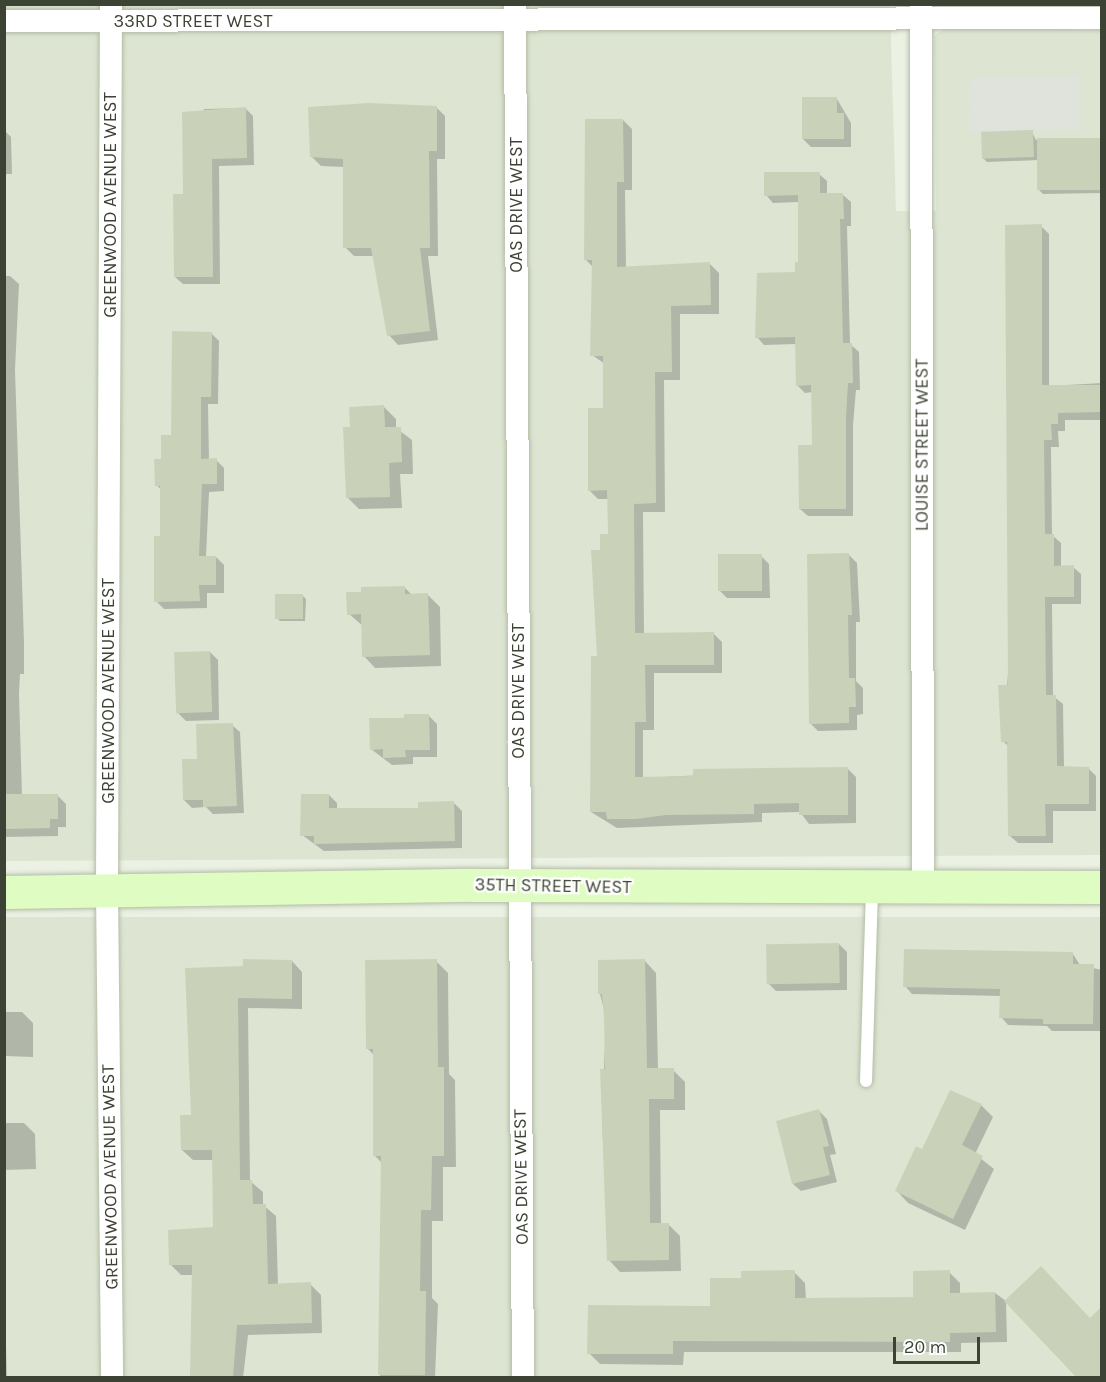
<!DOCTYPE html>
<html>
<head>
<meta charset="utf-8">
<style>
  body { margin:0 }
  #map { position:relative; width:1106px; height:1382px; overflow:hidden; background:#ebf1e3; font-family:Karla,sans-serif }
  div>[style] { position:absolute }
  .residential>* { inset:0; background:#dde5d2; transform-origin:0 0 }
  .parking>* { inset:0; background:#e0e2dc; transform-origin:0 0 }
  .shadow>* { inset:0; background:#0003 }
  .building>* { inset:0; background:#c9d2b9; transform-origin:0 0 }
  .roads { filter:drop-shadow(0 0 2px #b3bca6) drop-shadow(0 0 2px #b3bca6) }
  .lane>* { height:12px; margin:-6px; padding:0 6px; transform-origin:6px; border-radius:6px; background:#fff }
  .street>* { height:22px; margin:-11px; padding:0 11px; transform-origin:11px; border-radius:11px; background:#fff }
  .secondary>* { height:33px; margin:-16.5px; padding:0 16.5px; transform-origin:16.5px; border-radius:16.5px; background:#dffdc2 }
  span { translate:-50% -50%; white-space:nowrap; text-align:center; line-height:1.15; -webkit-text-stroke:4.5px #fff; paint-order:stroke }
  .street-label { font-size:18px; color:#3d4334 }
  .frame { position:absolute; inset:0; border:6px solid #3d4334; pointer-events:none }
  .scale { position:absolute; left:893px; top:1337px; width:87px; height:27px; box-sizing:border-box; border:3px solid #3d4334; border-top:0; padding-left:8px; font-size:18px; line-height:21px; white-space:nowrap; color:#3d4334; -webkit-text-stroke:4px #fff; paint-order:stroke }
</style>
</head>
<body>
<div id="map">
  <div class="residential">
    <i style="clip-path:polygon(4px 5px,890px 5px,896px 211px,936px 211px,934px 36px,946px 27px,1101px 30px,1101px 855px,5px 861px)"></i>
    <i style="left:1101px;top:917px;width:460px;height:1097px;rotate:90deg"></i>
  </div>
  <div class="parking">
    <i style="left:1079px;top:76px;width:54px;height:110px;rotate:89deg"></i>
  </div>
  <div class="shadow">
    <i style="clip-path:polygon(837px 99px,851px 123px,851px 147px,811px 147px,803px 139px)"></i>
    <i style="clip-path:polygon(436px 107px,445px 116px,445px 159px,437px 159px,438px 256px,428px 256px,438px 340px,398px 345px,389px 335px,374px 256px,354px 256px,345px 247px,345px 167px,321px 166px,312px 157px)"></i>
    <i style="clip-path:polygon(245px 108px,253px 116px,254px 165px,219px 166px,220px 284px,183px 284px,175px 277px,204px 109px)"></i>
    <i style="clip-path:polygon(1100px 115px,1102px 193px,1043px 194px,1039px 190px,1039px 160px,987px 162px,983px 158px,1032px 132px,1036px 140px,1100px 139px)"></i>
    <i style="clip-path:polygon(623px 120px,632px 129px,632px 190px,625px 190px,626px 268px,710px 264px,719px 273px,719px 314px,680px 314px,680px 380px,664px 380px,665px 512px,643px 512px,644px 634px,713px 633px,722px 642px,722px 673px,654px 673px,654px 730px,643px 730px,643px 778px,847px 768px,856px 777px,856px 823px,809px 824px,800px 812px,762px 813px,762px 822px,617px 828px,591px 812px,602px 551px,610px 536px,609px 499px,598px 499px,589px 490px,605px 410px,605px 364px,592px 355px,594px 268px,585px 259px)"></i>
    <i style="clip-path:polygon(4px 130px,11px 137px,12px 174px,4px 174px)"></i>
    <i style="clip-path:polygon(819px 174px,827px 181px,827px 195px,843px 195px,851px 202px,851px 226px,847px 226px,850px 344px,859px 352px,860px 390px,856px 390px,853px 425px,853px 516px,808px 516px,800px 509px,813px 446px,813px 392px,805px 393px,797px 385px,797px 344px,764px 345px,757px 337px,800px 263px,799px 202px,773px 203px,766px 195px)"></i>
    <i style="clip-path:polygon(1041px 226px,1049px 234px,1049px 386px,1102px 383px,1102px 420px,1065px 420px,1065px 431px,1058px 431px,1059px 447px,1051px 447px,1052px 535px,1061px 543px,1061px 567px,1073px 567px,1081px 574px,1081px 604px,1052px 604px,1053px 696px,1063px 704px,1064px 768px,1088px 768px,1096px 776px,1096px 811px,1053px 811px,1053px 843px,1018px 843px,1010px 836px,1009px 747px,1003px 741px)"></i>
    <i style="clip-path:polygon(4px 276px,10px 276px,19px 284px,15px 370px,24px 642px,24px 674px,20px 674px,19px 694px,22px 795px,57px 795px,66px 804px,66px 827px,58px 827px,58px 836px,4px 837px)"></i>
    <i style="clip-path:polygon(211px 333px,219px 341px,218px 404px,208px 404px,209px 460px,216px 460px,224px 468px,224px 491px,209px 492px,206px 557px,216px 557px,224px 565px,224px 593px,207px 593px,207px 608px,164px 609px,156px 601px,162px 538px,162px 490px,156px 485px)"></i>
    <i style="clip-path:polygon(384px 407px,396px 419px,396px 428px,412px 440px,413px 474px,400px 474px,402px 508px,359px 509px,347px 497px,352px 429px)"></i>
    <i style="clip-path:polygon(849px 555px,857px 563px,860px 622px,856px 622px,856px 681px,863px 688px,863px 714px,857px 715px,857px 730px,818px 731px,810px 723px)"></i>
    <i style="clip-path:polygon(761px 556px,769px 564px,770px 598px,727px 598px,719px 590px)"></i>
    <i style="clip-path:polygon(404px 587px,412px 595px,428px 595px,440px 607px,441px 666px,375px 668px,364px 656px,363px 626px,349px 614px)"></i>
    <i style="clip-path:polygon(302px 595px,306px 599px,305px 621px,280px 621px,277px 618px)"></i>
    <i style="clip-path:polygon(210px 652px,218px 660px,219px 720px,186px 721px,178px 713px)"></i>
    <i style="clip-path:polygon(429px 716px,437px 724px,437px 757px,413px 757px,413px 764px,392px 765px,371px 749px,371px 720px)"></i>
    <i style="clip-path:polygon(232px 725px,240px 732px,244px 813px,213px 814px,206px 807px,192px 808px,184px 800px,198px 760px)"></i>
    <i style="clip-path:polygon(329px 795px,337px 803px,337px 810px,420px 810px,454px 803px,462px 811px,462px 848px,324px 851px,302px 835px)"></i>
    <i style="clip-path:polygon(839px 944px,847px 952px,847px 990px,776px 991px,768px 983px)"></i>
    <i style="clip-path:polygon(1073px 954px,1080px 965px,1102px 970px,1100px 1031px,1052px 1031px,1047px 1026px,1008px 1025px,1001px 1017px,1001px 996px,912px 994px,905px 986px)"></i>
    <i style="clip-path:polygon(292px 961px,302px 972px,302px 1009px,248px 1008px,250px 1181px,263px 1192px,263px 1205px,276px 1216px,278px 1285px,310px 1284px,321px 1295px,322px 1333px,248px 1335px,243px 1378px,191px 1378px,193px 1275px,181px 1275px,170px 1264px,215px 1228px,214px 1160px,193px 1160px,182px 1150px,245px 968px)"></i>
    <i style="clip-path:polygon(436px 961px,448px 973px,449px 1074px,455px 1080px,456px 1167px,443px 1167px,443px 1221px,432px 1221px,432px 1298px,438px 1304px,435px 1378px,380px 1378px,382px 1163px,374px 1155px,374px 1055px,367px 1048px)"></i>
    <i style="clip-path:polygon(645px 961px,656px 973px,658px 1070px,673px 1070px,685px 1082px,685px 1110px,660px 1110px,661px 1224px,668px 1224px,680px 1236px,681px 1271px,620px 1272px,609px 1260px,602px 1121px,606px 1017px,600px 994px)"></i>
    <i style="clip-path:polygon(4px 1012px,22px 1012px,33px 1023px,33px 1057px,4px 1056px)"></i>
    <i style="clip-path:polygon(981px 1105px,993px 1117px,975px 1154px,994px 1169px,965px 1230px,908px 1203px,897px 1191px,922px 1151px)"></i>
    <i style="clip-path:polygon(819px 1111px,827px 1119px,836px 1154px,830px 1155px,837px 1182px,801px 1191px,793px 1184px)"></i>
    <i style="clip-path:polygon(4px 1123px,24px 1123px,35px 1134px,36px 1169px,4px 1170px)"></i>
    <i style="clip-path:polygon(794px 1272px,805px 1283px,806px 1300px,915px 1298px,949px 1272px,960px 1283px,960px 1294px,995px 1293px,1006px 1301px,1007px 1342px,961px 1343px,961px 1352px,684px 1352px,683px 1365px,600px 1364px,589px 1353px,712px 1308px,743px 1279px)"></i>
    <i style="clip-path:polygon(1006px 1301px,1090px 1320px,1102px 1309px,1102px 1370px,1093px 1378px,1078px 1378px)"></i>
    <i style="clip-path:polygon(4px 1344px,6px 1346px,7px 1378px,4px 1378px)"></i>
  </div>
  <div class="building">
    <i style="clip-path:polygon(802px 97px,837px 97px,837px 113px,844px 113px,844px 139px,802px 139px)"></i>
    <i style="clip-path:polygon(369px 103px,437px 106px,437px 151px,429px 151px,430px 248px,420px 248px,430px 331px,387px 336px,371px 248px,343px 248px,343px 159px,310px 157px,308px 107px)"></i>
    <i style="clip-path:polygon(246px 107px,247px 158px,212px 159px,213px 277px,174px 277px,173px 194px,183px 194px,182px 112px)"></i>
    <i style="clip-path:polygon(585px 119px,623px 119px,624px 182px,617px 182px,617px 267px,710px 262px,711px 305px,671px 306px,672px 372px,655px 372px,656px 503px,634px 504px,635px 633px,714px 632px,714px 665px,645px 665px,646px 722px,635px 722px,635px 777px,693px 776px,693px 769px,848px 767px,848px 815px,799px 815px,799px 803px,754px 804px,754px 814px,666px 815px,636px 819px,607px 819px,606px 812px,590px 812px,591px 656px,597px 656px,591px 550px,600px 550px,600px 534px,608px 534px,607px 490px,588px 491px,588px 408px,603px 408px,603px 356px,590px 356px,592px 260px,584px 260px)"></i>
    <i style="left:1033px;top:130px;width:27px;height:52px;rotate:88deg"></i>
    <i style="left:1101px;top:138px;width:52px;height:64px;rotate:90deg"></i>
    <i style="clip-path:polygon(764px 172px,820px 172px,820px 193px,843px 193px,844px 219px,840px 219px,843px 343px,852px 343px,853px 383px,848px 383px,846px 416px,846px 509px,799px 509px,798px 445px,812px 445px,811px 385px,796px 386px,795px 337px,755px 338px,757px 273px,795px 272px,795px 262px,798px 262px,798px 195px,764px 196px)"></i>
    <i style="clip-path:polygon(1042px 224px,1042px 385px,1101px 385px,1101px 412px,1058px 413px,1058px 424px,1051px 424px,1052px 440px,1044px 440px,1045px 534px,1054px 534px,1054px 566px,1074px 565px,1074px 597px,1045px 597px,1046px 695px,1056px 695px,1057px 766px,1089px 767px,1089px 804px,1045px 804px,1046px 836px,1008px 836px,1007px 742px,1001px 742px,998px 685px,1008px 685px,1005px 225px)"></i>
    <i style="clip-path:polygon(172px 331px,212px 332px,211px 397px,201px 397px,201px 459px,217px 458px,217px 484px,202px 484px,199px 556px,216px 556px,216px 585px,199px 585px,200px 601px,154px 602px,154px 536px,160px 536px,160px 486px,155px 486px,154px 459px,161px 459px,161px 435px,171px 435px)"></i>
    <i style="clip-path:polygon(384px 405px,385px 427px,401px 427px,402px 462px,389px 463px,390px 497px,346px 498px,343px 427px,350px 427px,349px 407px)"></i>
    <i style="clip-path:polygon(849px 553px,852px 615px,848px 615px,849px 678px,855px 678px,856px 707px,849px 707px,849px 723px,809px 724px,807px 554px)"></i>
    <i style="left:718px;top:554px;width:44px;height:37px"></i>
    <i style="clip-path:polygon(405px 586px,405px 594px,428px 593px,430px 655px,362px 657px,361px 614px,347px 615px,346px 592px,361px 592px,361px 587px)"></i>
    <i style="left:275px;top:594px;width:28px;height:25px"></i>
    <i style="left:210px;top:651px;width:61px;height:36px;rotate:88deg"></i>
    <i style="clip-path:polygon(404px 714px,429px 714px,430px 750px,405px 750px,406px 757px,383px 758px,383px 749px,370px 750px,369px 718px,404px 718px)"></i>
    <i style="clip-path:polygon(233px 723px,237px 806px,203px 807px,203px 800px,183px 800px,182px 759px,197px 759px,196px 724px)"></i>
    <i style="clip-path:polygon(4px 794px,58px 794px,58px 819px,50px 819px,50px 828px,4px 829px)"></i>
    <i style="clip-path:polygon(301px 794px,329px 794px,329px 808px,418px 808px,418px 802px,454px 801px,455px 841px,314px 844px,314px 836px,300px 836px)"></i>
    <i style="left:839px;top:943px;width:40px;height:73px;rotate:89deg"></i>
    <i style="clip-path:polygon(904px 949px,1073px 952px,1073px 964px,1094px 964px,1093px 1024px,1043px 1024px,1043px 1019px,999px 1018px,1000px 989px,903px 987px)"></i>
    <i style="clip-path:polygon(243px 959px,292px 960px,292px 999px,238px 998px,240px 1180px,252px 1180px,253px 1204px,266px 1204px,268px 1284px,311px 1282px,312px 1323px,237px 1325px,233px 1377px,190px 1377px,192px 1265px,169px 1265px,168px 1230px,213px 1227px,212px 1150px,181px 1150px,180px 1115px,191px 1115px,185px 968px,243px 966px)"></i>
    <i style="clip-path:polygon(437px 959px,438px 1067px,444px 1067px,444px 1156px,432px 1156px,431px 1210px,421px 1210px,420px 1291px,426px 1291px,425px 1375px,378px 1375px,381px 1156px,373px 1156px,373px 1049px,366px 1049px,365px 960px)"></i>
    <i style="clip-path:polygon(645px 959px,647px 1068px,674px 1068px,674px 1099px,649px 1099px,650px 1223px,669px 1223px,669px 1260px,607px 1261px,600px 1069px,605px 1069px,604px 1017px,602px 994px,598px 994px,598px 960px)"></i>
    <i style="clip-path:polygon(950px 1090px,982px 1104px,962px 1145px,983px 1156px,953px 1219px,895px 1191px,916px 1146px,922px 1149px)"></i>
    <i style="clip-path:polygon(819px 1109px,829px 1146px,823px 1147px,830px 1175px,792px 1184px,776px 1121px)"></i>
    <i style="clip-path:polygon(1041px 1266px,1090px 1318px,1101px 1307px,1101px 1377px,1076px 1377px,1004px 1301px)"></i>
    <i style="clip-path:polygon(795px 1270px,795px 1298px,913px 1297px,913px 1271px,950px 1270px,950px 1293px,995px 1292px,996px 1332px,950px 1333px,950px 1342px,673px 1341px,673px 1354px,587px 1354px,588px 1305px,710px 1306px,710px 1278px,741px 1278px,741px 1271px)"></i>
  </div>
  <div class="roads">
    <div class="lane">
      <i style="left:866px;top:1081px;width:194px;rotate:-88.2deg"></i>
    </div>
    <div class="street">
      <i style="left:111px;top:4px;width:886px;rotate:90.26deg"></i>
      <i style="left:107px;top:890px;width:488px;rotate:89.4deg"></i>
      <i style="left:515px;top:4px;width:1374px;rotate:89.67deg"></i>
      <i style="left:921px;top:4px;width:881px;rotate:89.87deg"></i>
      <i style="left:4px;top:21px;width:1098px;rotate:-0.16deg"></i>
    </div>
    <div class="secondary">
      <i style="left:4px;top:892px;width:468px;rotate:-0.9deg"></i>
      <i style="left:472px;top:885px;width:630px;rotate:0.18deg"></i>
    </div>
  </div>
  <div class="street-label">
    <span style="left:193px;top:21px">33RD STREET WEST</span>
    <span style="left:110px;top:205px;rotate:-90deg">GREENWOOD AVENUE WEST</span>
    <span style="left:516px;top:205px;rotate:-90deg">OAS DRIVE WEST</span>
    <span style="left:922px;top:445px;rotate:-90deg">LOUISE STREET WEST</span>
    <span style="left:108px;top:691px;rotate:-90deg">GREENWOOD AVENUE WEST</span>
    <span style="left:518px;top:691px;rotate:-90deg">OAS DRIVE WEST</span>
    <span style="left:553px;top:886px;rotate:1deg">35TH STREET WEST</span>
    <span style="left:110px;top:1177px;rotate:-91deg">GREENWOOD AVENUE WEST</span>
    <span style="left:521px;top:1177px;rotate:-91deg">OAS DRIVE WEST</span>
  </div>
  <div class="frame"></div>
  <div class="scale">20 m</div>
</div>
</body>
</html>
